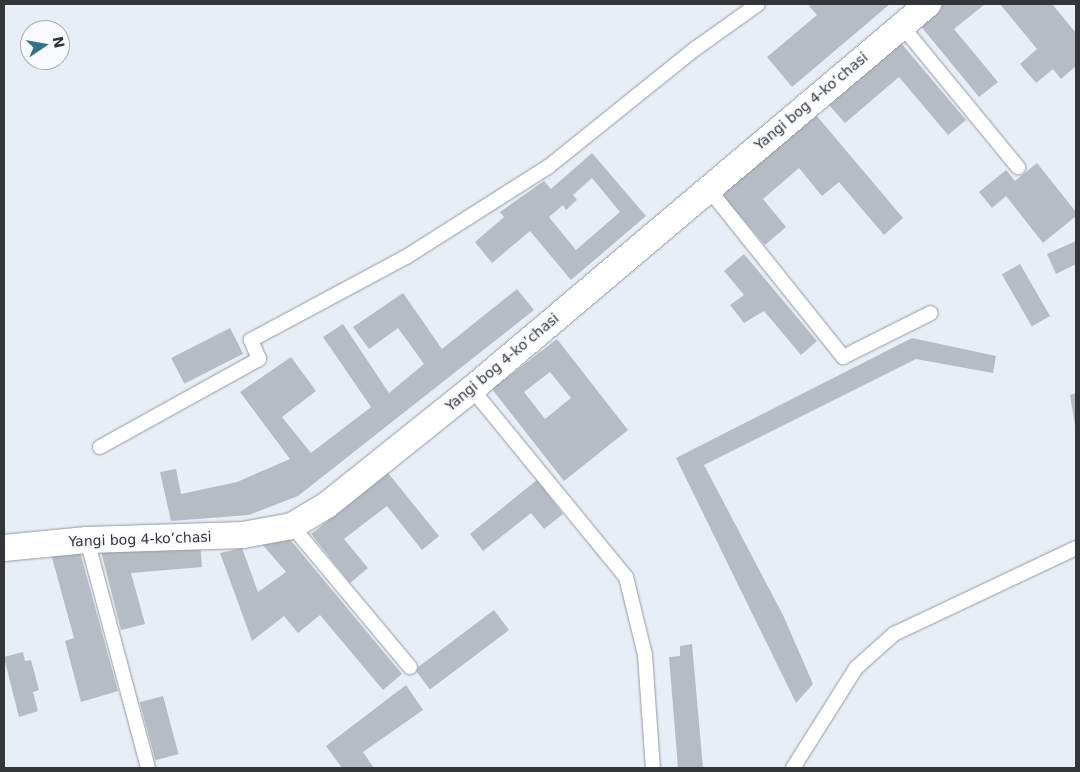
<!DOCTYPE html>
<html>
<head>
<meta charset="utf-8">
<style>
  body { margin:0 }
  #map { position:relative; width:1080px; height:772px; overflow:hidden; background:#e8edf6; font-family:"DejaVu Sans",sans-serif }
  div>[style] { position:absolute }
  .building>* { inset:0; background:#b7bcc4; transform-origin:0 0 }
  .roads { filter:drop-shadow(0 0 1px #9599a1) drop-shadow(0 0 1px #9599a1) }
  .lane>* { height:14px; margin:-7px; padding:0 7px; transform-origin:7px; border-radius:7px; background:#fff }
  .street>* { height:26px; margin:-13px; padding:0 13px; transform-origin:13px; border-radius:13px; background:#fff }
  span { translate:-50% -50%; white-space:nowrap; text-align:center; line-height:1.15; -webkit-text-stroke:4.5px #f8fafe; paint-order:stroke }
  .street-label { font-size:14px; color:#343539 }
  .frame { position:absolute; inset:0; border:5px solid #343539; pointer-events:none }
  .north { position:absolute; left:20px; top:20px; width:50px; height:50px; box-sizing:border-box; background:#f8fafe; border:1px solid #aaabaf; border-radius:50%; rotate:78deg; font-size:14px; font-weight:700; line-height:20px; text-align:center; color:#343539 }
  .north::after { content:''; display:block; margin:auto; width:18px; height:22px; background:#317385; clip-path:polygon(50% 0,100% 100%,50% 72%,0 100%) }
</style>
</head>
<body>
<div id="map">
  <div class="building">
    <i style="clip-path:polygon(812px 4px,890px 4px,792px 87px,767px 57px,817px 15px,809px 6px)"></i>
    <i style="clip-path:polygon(944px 4px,985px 4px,954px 29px,998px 82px,979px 97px,919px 24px)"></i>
    <i style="clip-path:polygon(1000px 4px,1052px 4px,1076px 33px,1076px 66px,1061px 79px,1053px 69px,1036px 83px,1020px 64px,1037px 49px)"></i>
    <i style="clip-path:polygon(901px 43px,966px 120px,948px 135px,899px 77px,845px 123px,829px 105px)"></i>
    <i style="clip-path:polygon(816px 115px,903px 218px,884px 235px,839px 182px,822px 196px,799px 168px,763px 199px,786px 227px,765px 245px,722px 195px)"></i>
    <i style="clip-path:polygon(evenodd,592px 153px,646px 216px,571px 280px,530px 231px,492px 263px,475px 242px,504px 217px,500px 212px,544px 181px,551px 189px,592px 153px,592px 178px,620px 212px,576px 250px,549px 217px,563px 205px,566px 210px,577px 200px,573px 195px,592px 178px)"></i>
    <i style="clip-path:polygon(1037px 163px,1076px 212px,1076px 216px,1043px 243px,1006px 196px,992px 208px,979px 192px,1006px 170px,1015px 181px)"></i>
    <i style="clip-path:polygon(1076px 241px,1076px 264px,1056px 274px,1047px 254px)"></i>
    <i style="clip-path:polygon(744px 254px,817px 341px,801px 355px,764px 311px,744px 323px,730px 305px,744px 295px,724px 271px)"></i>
    <i style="left:1020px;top:264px;width:60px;height:21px;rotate:60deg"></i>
    <i style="clip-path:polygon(517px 289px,534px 310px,298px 496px,249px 515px,171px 521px,160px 472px,176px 469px,181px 494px,237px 482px,290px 459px,240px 392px,291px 357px,316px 391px,282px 417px,311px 453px,371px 407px,323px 337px,343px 324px,389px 393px,424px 364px,398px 328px,369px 349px,353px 327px,403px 293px,442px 349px)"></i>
    <i style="left:230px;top:328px;width:29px;height:66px;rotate:63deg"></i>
    <i style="clip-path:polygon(912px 338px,996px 356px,993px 373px,916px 359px,704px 465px,783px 615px,813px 684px,796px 703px,676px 458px)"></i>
    <i style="clip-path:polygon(evenodd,557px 339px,628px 430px,564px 481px,492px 389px,557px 339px,550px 372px,571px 398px,545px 419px,524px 392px,550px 372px)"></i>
    <i style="clip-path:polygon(1076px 393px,1076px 425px,1075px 425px,1070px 395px)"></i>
    <i style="clip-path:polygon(388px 473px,439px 536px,422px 550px,387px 506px,344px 539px,368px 568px,350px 583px,311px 534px)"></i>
    <i style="clip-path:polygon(537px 480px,563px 514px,544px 529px,531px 513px,483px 551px,470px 534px)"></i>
    <i style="clip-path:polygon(288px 537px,402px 674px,383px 690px,320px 615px,298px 633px,284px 616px,252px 641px,220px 553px,242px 548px,258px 592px,286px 572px,262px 544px)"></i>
    <i style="clip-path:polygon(200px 542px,202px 567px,131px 573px,145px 624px,121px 630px,101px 551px)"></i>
    <i style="clip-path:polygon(80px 552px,118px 691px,81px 702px,65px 641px,74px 638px,51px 554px)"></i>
    <i style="left:494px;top:610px;width:25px;height:99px;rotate:53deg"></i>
    <i style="clip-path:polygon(692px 644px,703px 768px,678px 768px,669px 657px,680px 656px,680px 646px)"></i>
    <i style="clip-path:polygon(23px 652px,25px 661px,31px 660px,39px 690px,33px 692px,38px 711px,19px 717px,4px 657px)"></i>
    <i style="clip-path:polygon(406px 685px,423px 710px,363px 752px,374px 768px,342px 768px,326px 746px)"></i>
    <i style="left:163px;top:696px;width:60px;height:24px;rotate:75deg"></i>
  </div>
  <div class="roads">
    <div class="lane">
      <i style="left:902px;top:26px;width:183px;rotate:50.6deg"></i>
      <i style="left:707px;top:187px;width:218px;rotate:51.3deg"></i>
      <i style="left:843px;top:357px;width:98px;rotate:-26.6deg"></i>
      <i style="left:472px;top:389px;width:243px;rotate:50.7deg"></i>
      <i style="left:626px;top:577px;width:80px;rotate:76.3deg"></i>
      <i style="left:645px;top:655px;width:113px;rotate:86deg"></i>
      <i style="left:100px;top:447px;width:182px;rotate:-29deg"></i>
      <i style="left:259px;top:359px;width:21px;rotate:-113deg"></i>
      <i style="left:251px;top:340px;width:176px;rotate:-28.2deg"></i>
      <i style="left:406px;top:257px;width:168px;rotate:-32.4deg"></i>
      <i style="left:548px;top:167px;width:189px;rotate:-38.8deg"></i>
      <i style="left:695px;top:49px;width:77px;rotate:-35.5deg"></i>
      <i style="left:292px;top:526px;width:184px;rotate:50.1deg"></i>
      <i style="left:87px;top:540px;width:236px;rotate:75deg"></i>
      <i style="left:793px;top:768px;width:118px;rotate:-57.8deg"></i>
      <i style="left:856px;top:668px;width:51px;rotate:-41.8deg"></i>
      <i style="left:894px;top:634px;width:201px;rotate:-25.3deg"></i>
    </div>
    <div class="street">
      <i style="left:4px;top:548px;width:83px;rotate:-5.5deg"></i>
      <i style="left:87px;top:540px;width:156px;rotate:-1.8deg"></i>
      <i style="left:243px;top:535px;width:50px;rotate:-10.4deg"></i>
      <i style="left:292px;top:526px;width:41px;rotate:-31deg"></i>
      <i style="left:327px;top:505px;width:186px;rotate:-38.7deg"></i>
      <i style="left:472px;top:389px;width:597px;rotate:-40.17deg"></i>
    </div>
  </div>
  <div class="street-label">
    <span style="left:811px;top:101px;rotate:-40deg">Yangi bog 4-koʼchasi</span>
    <span style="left:502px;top:362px;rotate:-40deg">Yangi bog 4-koʼchasi</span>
    <span style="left:140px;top:539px;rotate:-2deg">Yangi bog 4-koʼchasi</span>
  </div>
  <div class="frame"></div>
  <div class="north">N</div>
</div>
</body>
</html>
